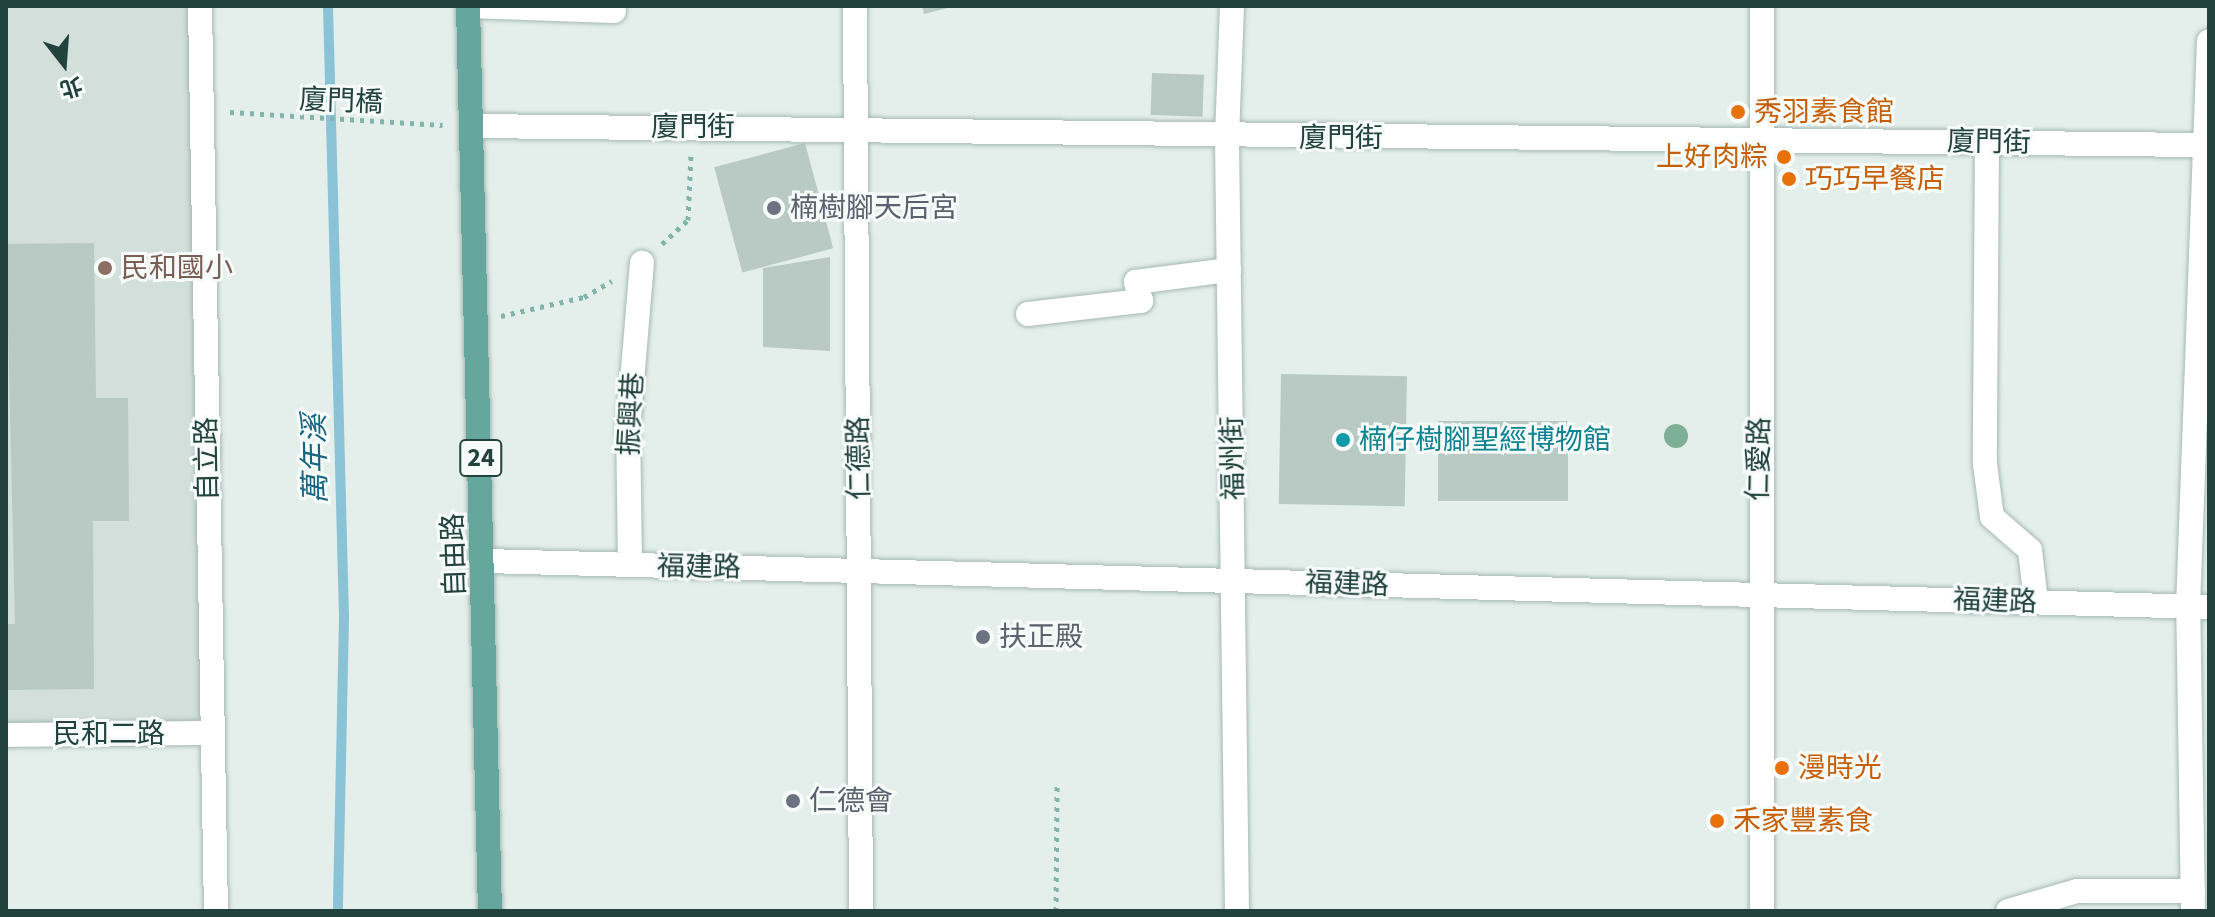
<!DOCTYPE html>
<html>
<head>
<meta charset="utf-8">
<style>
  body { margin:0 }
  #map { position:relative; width:2215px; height:917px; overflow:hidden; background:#e4efeb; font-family:"Source Sans 3","Noto Sans TC",sans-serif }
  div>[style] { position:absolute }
  .built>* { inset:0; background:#d2dfda; transform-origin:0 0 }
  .stream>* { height:10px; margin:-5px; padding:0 5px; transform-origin:5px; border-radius:5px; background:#8ac2d6 }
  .building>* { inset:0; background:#b9cac5; transform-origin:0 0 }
  .path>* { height:5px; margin-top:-2.5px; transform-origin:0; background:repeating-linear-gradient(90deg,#83b4aa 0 4px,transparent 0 10px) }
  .roads { filter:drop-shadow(0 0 2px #a6b8b3) drop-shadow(0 0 2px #a6b8b3) }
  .minor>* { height:24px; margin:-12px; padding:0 12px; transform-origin:12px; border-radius:12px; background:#fff }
  .major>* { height:24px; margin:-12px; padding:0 12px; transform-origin:12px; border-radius:12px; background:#66a79d }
  .trees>* { width:24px; height:24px; margin:-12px; border-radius:50%; background:#7db097 }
  .dots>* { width:22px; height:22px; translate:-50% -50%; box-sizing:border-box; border:4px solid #f6fbf9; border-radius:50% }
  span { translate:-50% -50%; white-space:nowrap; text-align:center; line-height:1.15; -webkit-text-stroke:6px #f6fbf9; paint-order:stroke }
  .shield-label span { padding:2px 6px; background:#f6fbf9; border:2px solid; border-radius:6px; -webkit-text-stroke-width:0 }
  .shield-label { font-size:26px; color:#22423d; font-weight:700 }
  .street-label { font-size:28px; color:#22423d }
  .food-label { font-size:28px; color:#c56008 }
  .left { translate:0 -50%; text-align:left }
  .right { translate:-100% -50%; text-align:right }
  .worship-label { font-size:28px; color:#5b616d }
  .education-label { font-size:28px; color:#785e54 }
  .culture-label { font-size:28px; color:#0d838f }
  .water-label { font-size:30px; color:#186583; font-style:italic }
  .frame { position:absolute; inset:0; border:8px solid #22423d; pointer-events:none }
  .north { position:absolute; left:24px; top:24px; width:80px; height:80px; -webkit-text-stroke:6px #f6fbf9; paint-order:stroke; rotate:163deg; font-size:22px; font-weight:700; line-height:32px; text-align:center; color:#22423d }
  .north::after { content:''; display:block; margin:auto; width:28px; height:36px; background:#22423d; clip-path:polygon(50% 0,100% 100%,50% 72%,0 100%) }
</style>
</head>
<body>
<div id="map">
  <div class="built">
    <i style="left:6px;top:6px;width:194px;height:729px"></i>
  </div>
  <div class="stream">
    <i style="left:328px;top:6px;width:611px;rotate:88.5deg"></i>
    <i style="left:344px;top:617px;width:294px;rotate:91.2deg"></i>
  </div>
  <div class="building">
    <i style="clip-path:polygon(922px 6px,952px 6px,952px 7px,924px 14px)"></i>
    <i style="left:1152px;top:73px;width:52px;height:42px;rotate:2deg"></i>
    <i style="left:805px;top:143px;width:109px;height:94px;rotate:75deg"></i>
    <i style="clip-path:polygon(94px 243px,96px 398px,128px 398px,129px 521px,93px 521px,94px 689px,6px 690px,6px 624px,15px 624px,6px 244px)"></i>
    <i style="clip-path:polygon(830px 257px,830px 351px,763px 347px,763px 268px)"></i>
    <i style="left:1281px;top:374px;width:126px;height:130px;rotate:1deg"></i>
    <i style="left:1438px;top:421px;width:130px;height:80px"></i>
  </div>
  <div class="path">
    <i style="left:230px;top:112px;width:213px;rotate:3.5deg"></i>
    <i style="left:662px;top:244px;width:35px;rotate:-43deg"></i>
    <i style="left:688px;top:220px;width:66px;rotate:-87.4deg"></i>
    <i style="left:501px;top:316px;width:85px;rotate:-12.9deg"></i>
    <i style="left:584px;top:297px;width:32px;rotate:-30deg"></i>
    <i style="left:1056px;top:911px;width:127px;rotate:-89.5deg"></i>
  </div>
  <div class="roads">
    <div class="minor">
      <i style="left:200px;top:6px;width:905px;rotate:88.99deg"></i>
      <i style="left:468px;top:6px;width:146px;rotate:2deg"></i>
      <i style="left:855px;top:6px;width:905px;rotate:89.62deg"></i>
      <i style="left:1232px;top:6px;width:133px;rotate:92.2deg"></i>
      <i style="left:1227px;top:139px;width:772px;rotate:89.26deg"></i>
      <i style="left:472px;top:126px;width:1737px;rotate:0.63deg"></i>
      <i style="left:1987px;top:142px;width:322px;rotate:90.4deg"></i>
      <i style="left:1985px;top:464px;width:53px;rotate:82.5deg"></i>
      <i style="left:1992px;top:517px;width:50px;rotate:41deg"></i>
      <i style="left:2030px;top:550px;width:52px;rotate:83.4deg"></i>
      <i style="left:1028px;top:314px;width:114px;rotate:-6.6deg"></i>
      <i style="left:1141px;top:301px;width:20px;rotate:-105deg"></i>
      <i style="left:1136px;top:282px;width:94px;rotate:-7.4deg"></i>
      <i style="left:485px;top:561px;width:1725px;rotate:1.53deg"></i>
      <i style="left:630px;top:565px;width:136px;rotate:-90.8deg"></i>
      <i style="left:628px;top:429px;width:167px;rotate:-85.2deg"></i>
      <i style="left:6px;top:735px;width:205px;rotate:-0.6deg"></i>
      <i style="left:1762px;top:911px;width:905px;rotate:-90deg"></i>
      <i style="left:2008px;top:911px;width:72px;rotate:-16.2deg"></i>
      <i style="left:2077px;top:891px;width:116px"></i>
      <i style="left:2193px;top:911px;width:304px;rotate:-90.9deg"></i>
      <i style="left:2188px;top:607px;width:566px;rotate:-87.88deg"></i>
    </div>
    <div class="major">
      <i style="left:468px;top:6px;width:905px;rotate:88.61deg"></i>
    </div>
  </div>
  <div class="trees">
    <i style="left:1676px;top:436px"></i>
  </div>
  <div class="dots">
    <i style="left:1738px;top:112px;background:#e8710a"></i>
    <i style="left:1784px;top:157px;background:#e8710a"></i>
    <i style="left:1789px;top:179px;background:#e8710a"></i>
    <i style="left:774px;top:208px;background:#6b7280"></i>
    <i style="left:105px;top:268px;background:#8d6e63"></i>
    <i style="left:1343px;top:440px;background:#0f9aa8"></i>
    <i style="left:983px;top:637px;background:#6b7280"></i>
    <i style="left:1782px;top:768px;background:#e8710a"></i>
    <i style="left:793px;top:801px;background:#6b7280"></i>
    <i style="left:1717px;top:821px;background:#e8710a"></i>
  </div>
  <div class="shield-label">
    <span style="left:481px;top:458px">24</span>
  </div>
  <div class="street-label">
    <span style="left:341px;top:101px;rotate:2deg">廈門橋</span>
    <span style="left:693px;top:127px">廈門街</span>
    <span style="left:1341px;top:138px">廈門街</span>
    <span style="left:1989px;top:142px;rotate:1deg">廈門街</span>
    <span style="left:631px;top:414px;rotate:-87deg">振興巷</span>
    <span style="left:859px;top:458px;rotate:-91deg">仁德路</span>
    <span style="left:1233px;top:458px;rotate:-91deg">福州街</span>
    <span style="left:207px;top:459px;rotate:-91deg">自立路</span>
    <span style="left:1759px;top:459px;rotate:-89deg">仁愛路</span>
    <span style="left:454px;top:555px;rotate:-92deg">自由路</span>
    <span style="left:699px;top:567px;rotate:1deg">福建路</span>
    <span style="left:1347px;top:584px;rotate:2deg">福建路</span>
    <span style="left:1995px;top:601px;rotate:2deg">福建路</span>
    <span style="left:109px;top:734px">民和二路</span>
  </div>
  <div class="food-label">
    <span class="left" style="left:1754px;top:112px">秀羽素食館</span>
    <span class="right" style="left:1768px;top:157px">上好肉粽</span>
    <span class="left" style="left:1805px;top:179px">巧巧早餐店</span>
    <span class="left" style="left:1798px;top:768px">漫時光</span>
    <span class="left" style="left:1733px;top:821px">禾家豐素食</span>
  </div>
  <div class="worship-label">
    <span class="left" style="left:790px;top:208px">楠樹腳天后宮</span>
    <span class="left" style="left:999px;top:637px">扶正殿</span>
    <span class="left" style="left:809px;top:801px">仁德會</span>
  </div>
  <div class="education-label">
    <span class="left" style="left:121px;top:268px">民和國小</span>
  </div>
  <div class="culture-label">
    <span class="left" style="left:1359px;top:440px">楠仔樹腳聖經博物館</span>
  </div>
  <div class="water-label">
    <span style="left:316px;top:459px;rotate:-91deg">萬年溪</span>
  </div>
  <div class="frame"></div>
  <div class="north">北</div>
</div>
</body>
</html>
